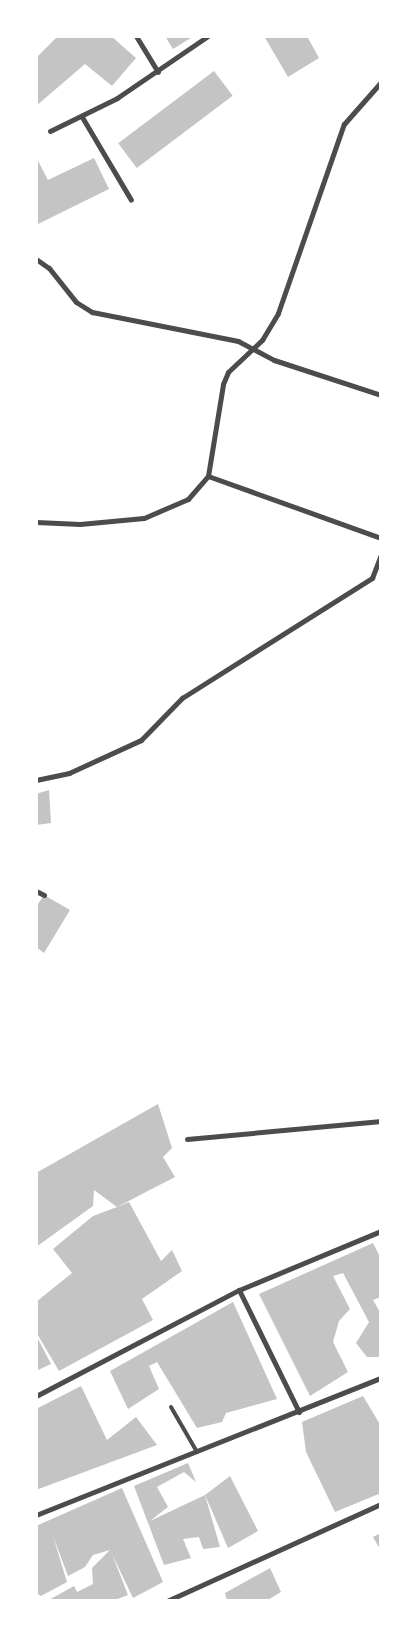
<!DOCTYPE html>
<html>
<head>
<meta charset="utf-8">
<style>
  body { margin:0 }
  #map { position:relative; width:417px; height:1637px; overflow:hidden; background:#fff; font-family:"Times New Roman",serif }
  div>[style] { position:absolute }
  .building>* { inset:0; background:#c4c4c4; transform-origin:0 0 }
  .service>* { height:4px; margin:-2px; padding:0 2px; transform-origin:2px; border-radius:2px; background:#4c4c4c }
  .pedestrian>* { height:4.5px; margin:-2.25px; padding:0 2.25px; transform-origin:2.25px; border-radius:2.25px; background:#4c4c4c }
  .minor>* { height:5px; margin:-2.5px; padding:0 2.5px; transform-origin:2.5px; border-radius:2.5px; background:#4c4c4c }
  span { translate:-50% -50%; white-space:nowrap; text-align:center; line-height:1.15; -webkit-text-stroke:4px #fff; paint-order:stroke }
  .frame { position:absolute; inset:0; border:38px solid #fff; pointer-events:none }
</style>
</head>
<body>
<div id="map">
  <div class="building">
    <i style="clip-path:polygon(58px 36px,111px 36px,136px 58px,112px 86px,85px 64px,36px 106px,36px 58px)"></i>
    <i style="clip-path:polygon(165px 36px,194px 36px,173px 49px)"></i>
    <i style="clip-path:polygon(264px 36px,307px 36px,319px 58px,288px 77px)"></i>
    <i style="left:214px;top:71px;width:31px;height:120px;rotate:53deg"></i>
    <i style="clip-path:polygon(36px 157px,48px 180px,94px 158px,109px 189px,36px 225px)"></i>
    <i style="clip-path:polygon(49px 790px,51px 823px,36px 825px,36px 794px)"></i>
    <i style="clip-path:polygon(44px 895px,70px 910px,44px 953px,36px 947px,36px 907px)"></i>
    <i style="clip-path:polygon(158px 1104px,172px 1148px,163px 1157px,175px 1177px,117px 1207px,129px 1202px,161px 1261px,172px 1250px,182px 1271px,142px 1299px,153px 1320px,59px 1371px,36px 1332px,36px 1302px,72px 1273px,53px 1249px,93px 1216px,117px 1207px,94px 1190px,93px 1206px,36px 1247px,36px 1173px)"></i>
    <i style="clip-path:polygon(373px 1243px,381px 1259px,381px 1297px,373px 1300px,381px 1314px,381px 1357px,367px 1357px,356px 1343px,369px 1322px,343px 1273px,333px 1276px,350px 1309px,339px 1321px,333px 1342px,348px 1372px,310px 1396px,259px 1294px)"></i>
    <i style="clip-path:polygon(233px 1302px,277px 1399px,226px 1413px,222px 1422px,197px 1428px,157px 1362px,149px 1366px,159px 1389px,128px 1409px,110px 1371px)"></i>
    <i style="clip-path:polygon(36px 1335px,51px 1364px,36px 1371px)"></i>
    <i style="clip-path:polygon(81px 1386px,107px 1440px,136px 1417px,157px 1445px,36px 1490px,36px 1409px)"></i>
    <i style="clip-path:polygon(363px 1396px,381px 1426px,381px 1493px,335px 1512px,306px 1452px,302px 1422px)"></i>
    <i style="clip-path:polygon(188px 1463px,196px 1482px,184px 1472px,157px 1487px,168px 1507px,150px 1521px,205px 1495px,220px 1547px,203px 1549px,199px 1537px,183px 1539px,191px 1558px,164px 1565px,134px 1486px)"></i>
    <i style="clip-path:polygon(230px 1476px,258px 1531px,228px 1548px,205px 1495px)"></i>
    <i style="clip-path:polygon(122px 1488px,163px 1582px,133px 1598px,112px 1554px,128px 1595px,112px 1601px,47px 1601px,74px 1586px,77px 1592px,93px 1584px,92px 1568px,110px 1550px,93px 1555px,85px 1567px,68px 1576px,53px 1536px,67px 1582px,41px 1596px,36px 1593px,36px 1526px)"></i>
    <i style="clip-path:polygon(381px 1533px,381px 1551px,373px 1537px)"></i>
    <i style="clip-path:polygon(270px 1568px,281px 1592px,266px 1601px,227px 1601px,225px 1593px)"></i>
  </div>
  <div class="service">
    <i style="left:171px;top:1407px;width:52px;rotate:60deg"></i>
  </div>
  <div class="pedestrian">
    <i style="left:167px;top:1601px;width:235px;rotate:-24.4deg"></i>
  </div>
  <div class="minor">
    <i style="left:136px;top:36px;width:42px;rotate:58.6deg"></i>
    <i style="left:82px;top:117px;width:96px;rotate:59.4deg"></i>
    <i style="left:50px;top:131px;width:75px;rotate:-26.2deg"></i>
    <i style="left:117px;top:98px;width:110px;rotate:-34.3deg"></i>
    <i style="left:36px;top:259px;width:16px;rotate:35deg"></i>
    <i style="left:49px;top:268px;width:43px;rotate:51.5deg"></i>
    <i style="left:76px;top:302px;width:19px;rotate:32deg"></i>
    <i style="left:92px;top:312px;width:149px;rotate:11.2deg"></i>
    <i style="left:238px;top:341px;width:41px;rotate:27.8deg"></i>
    <i style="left:274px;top:360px;width:113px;rotate:18.1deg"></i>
    <i style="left:208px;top:476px;width:93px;rotate:-80.7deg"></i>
    <i style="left:223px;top:384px;width:13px;rotate:-67deg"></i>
    <i style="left:228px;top:372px;width:47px;rotate:-43.3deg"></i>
    <i style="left:262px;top:340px;width:31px;rotate:-59deg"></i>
    <i style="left:278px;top:313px;width:200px;rotate:-70.8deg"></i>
    <i style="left:344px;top:124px;width:56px;rotate:-48.6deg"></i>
    <i style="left:208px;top:476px;width:184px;rotate:19.7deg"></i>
    <i style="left:36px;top:522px;width:44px;rotate:2.6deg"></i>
    <i style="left:80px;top:524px;width:64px;rotate:-5.4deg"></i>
    <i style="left:144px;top:518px;width:48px;rotate:-23.4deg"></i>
    <i style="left:188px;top:499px;width:30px;rotate:-49deg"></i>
    <i style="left:36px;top:780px;width:34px;rotate:-12deg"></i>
    <i style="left:69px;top:773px;width:79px;rotate:-24.6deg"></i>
    <i style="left:141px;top:740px;width:59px;rotate:-45.7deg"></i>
    <i style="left:182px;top:698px;width:225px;rotate:-32.3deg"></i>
    <i style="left:372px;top:578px;width:26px;rotate:-69deg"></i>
    <i style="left:36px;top:891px;width:9px;rotate:27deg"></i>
    <i style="left:187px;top:1139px;width:195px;rotate:-5.3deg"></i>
    <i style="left:239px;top:1290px;width:136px;rotate:63.8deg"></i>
    <i style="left:36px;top:1396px;width:229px;rotate:-27.6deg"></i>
    <i style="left:239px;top:1290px;width:154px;rotate:-22.6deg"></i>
    <i style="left:36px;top:1515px;width:371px;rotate:-21.7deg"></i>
  </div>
  <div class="frame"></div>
</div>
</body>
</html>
